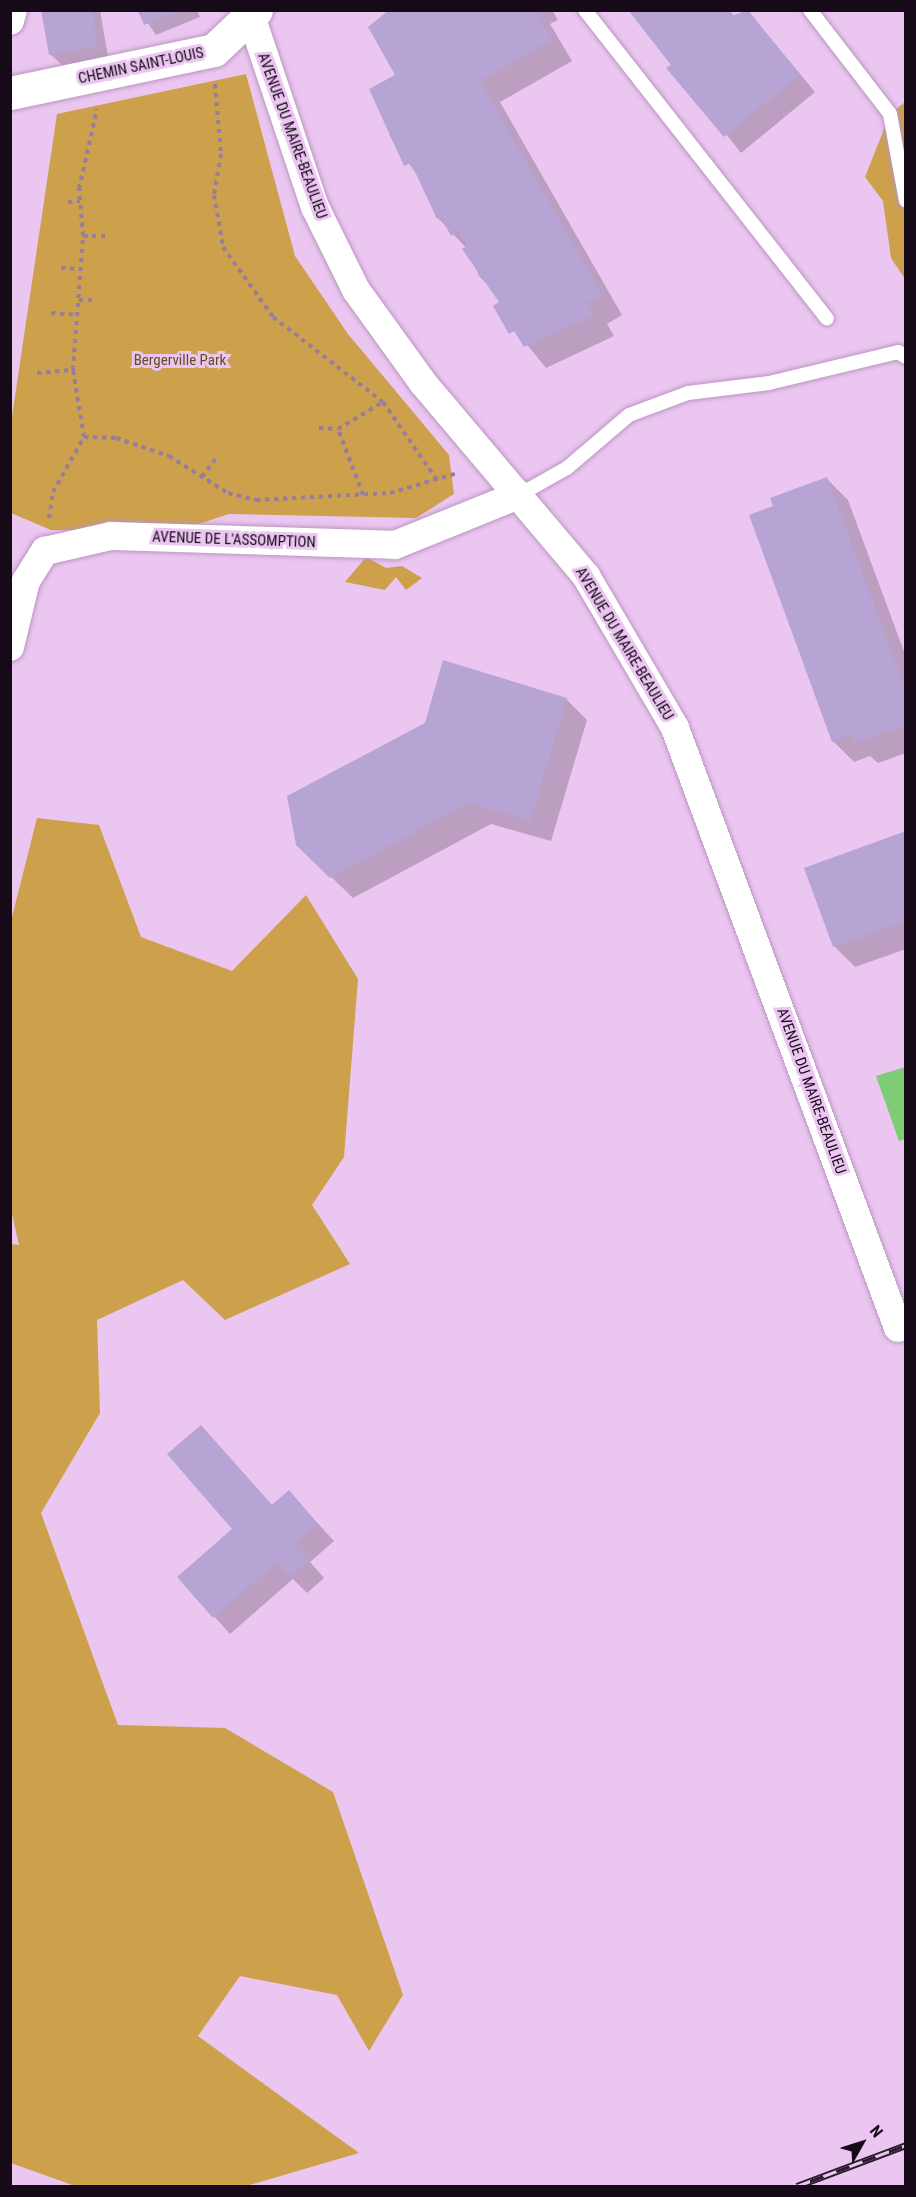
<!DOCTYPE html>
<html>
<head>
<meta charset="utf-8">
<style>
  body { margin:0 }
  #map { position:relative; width:916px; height:2197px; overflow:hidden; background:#ebc6f1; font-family:"Roboto Condensed",sans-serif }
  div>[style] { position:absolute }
  .green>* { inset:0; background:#cda04b }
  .water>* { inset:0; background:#7ecc73 }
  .shadow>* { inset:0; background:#0003 }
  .building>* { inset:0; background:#b5a4d4 }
  .path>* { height:4px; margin-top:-2px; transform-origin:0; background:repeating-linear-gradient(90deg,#997d9d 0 4.5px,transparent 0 9px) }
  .roads { filter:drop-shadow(0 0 2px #b996bf) drop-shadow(0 0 2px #b996bf) }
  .service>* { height:14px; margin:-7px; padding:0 7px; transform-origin:7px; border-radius:7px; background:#fff }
  .minor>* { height:28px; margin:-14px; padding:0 14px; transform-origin:14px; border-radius:14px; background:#fff }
  .tertiary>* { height:33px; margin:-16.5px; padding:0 16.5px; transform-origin:16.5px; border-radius:16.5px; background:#fff }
  .rail>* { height:7px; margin-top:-3.5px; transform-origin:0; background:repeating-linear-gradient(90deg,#ebc6f1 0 14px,#2c1d2e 0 28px); box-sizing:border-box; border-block:2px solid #2c1d2e }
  span { translate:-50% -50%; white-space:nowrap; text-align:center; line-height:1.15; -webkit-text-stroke:6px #ebc6f1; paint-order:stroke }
  .street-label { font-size:15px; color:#160918 }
  .park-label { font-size:15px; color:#654d1f }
  .frame { position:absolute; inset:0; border:12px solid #160918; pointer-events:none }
  .north { position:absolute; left:832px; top:2113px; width:60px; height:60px; -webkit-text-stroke:4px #ebc6f1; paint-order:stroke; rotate:51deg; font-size:16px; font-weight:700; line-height:24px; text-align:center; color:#160918 }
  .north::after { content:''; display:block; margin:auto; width:21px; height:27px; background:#160918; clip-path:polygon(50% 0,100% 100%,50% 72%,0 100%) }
</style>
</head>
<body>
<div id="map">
  <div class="green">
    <i style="clip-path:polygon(246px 74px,295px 256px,348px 334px,449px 455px,454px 494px,416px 518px,229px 514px,180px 530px,51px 530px,11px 513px,11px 423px,57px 114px)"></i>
    <i style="clip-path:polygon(905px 102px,905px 279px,891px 258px,883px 201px,865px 177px,890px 114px)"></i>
    <i style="clip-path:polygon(366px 557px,386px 568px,402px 566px,422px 578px,406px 590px,396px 577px,385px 590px,345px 582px)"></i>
    <i style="clip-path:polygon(37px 818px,99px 825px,141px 937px,232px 971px,306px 895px,358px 979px,344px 1157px,312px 1205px,350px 1264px,225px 1320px,183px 1280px,97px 1320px,100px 1413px,41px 1513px,118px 1725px,225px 1728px,333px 1792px,403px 1995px,369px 2051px,337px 1995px,240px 1976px,198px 2036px,359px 2153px,246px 2186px,75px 2186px,11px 2163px,11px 1244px,19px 1245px,10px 1205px,10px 925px)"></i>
  </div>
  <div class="water">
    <i style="clip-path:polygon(905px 1067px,905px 1139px,899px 1141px,876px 1076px)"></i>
  </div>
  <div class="shadow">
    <i style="clip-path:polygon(43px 10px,100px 10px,108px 57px,62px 65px,50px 54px)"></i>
    <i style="clip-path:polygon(139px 10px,197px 10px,200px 17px,156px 35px)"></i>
    <i style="clip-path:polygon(391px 10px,552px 10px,558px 20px,550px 24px,572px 61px,500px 102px,622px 315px,607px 324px,614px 336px,546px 368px,496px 306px,501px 303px,494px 291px,479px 276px,469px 251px,438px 218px,420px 179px,389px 135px,395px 132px,397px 75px)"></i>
    <i style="clip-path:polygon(629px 10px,729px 10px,734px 16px,747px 10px,815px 92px,741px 153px)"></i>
    <i style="clip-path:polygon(827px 479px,848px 500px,906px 657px,906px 753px,878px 763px,870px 756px,854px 762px,833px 741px,774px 507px)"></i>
    <i style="clip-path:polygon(566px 699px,587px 720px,551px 841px,491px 824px,353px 898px,319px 865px)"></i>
    <i style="clip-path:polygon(906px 833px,906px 949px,855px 967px,834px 946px)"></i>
    <i style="clip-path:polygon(201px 1427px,273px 1506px,289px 1492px,334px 1541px,310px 1562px,324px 1578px,307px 1593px,293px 1579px,230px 1634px,179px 1577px,235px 1529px)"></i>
  </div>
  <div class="building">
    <i style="clip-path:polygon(41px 10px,92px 10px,98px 46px,49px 55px)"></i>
    <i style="clip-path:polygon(389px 10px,535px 10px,552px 40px,480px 81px,602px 294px,587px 303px,594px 315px,524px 347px,514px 331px,509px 334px,493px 306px,499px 302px,462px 249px,467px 246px,459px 231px,451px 236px,441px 217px,437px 219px,411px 163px,404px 166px,369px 89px,395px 75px,368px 27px)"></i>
    <i style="clip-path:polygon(628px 10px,728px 10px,732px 16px,748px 10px,800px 75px,724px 137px,666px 68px,671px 65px)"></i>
    <i style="clip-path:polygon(138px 11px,178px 11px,144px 25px)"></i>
    <i style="clip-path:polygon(827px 477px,906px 691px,906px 725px,855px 743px,852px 734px,832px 742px,749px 515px,773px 506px,770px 498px)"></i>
    <i style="clip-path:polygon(443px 660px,567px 698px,530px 821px,469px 803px,330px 878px,296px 845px,287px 796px,425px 723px)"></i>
    <i style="clip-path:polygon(906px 831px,906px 921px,833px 947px,804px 868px)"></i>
    <i style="clip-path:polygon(201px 1425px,272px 1505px,289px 1490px,318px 1524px,294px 1545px,309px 1560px,290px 1577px,277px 1562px,213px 1618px,177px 1577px,232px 1529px,167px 1454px)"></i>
  </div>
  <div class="path">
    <i style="left:215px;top:84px;width:70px;rotate:85.1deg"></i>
    <i style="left:221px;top:154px;width:42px;rotate:99.7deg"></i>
    <i style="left:214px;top:195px;width:53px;rotate:80.2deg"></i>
    <i style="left:223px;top:247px;width:86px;rotate:54.5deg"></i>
    <i style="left:273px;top:317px;width:139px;rotate:37.7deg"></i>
    <i style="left:383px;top:402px;width:95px;rotate:55.3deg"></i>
    <i style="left:68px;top:202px;width:12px;rotate:-5deg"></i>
    <i style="left:83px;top:236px;width:27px"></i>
    <i style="left:61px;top:268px;width:20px;rotate:3deg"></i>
    <i style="left:79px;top:300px;width:17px"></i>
    <i style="left:51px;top:313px;width:27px;rotate:4deg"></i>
    <i style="left:37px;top:373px;width:36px;rotate:-5deg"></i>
    <i style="left:319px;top:428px;width:19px;rotate:3deg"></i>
    <i style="left:84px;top:437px;width:68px;rotate:-99.3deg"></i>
    <i style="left:73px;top:370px;width:134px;rotate:-85.7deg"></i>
    <i style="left:83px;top:236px;width:47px;rotate:-94.9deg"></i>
    <i style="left:79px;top:189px;width:82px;rotate:-77.3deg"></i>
    <i style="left:202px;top:477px;width:26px;rotate:-53deg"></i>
    <i style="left:363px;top:495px;width:71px;rotate:-110.7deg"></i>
    <i style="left:338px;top:429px;width:52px;rotate:-31deg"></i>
    <i style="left:49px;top:518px;width:26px;rotate:-81deg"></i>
    <i style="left:53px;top:492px;width:63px;rotate:-60.6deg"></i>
    <i style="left:84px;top:437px;width:32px;rotate:2deg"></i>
    <i style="left:116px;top:438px;width:56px;rotate:18.8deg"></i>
    <i style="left:169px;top:456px;width:70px;rotate:32.1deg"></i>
    <i style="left:228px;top:493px;width:29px;rotate:14deg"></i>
    <i style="left:256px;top:500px;width:134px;rotate:-3deg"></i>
    <i style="left:390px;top:493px;width:71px;rotate:-16.4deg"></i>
  </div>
  <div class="roads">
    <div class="service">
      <i style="left:585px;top:10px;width:392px;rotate:51.9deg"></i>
      <i style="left:810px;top:10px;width:131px;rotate:52.4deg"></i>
      <i style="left:890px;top:114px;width:88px;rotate:79.6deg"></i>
      <i style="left:519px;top:495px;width:55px;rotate:-29.4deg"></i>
      <i style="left:567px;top:468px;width:82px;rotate:-40.5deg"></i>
      <i style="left:629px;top:415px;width:63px;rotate:-20.4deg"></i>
      <i style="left:688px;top:393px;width:82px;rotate:-7deg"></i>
      <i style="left:769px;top:383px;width:133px;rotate:-13.5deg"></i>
      <i style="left:898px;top:352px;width:9px;rotate:32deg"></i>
    </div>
    <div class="minor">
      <i style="left:249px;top:10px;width:208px;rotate:71.5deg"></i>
      <i style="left:315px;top:207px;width:93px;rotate:63.7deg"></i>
      <i style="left:356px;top:290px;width:115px;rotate:54.2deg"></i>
      <i style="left:423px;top:383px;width:253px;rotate:49.8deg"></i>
      <i style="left:586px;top:576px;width:176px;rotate:59.6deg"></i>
      <i style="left:675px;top:728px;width:640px;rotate:69.61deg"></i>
      <i style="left:10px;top:21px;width:11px;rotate:-75deg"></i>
      <i style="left:10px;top:647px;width:68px;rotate:-76.4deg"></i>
      <i style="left:26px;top:581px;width:36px;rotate:-58deg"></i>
      <i style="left:45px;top:551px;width:68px;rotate:-12.8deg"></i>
      <i style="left:111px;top:536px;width:284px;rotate:1.8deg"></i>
      <i style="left:395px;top:545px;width:134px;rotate:-22deg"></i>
    </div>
    <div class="tertiary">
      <i style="left:10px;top:93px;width:208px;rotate:-11.9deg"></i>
      <i style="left:214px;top:50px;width:58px;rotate:-43.6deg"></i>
    </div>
  </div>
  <div class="rail">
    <i style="left:797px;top:2186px;width:116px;rotate:-20.6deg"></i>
  </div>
  <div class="street-label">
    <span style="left:141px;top:66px;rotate:-12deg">CHEMIN SAINT-LOUIS</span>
    <span style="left:292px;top:136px;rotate:70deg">AVENUE DU MAIRE-BEAULIEU</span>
    <span style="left:234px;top:540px;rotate:2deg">AVENUE DE L'ASSOMPTION</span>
    <span style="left:624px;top:644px;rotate:59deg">AVENUE DU MAIRE-BEAULIEU</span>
    <span style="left:811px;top:1091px;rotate:70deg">AVENUE DU MAIRE-BEAULIEU</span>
  </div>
  <div class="park-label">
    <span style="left:180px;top:361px">Bergerville Park</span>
  </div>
  <div class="frame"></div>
  <div class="north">N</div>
</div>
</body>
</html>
